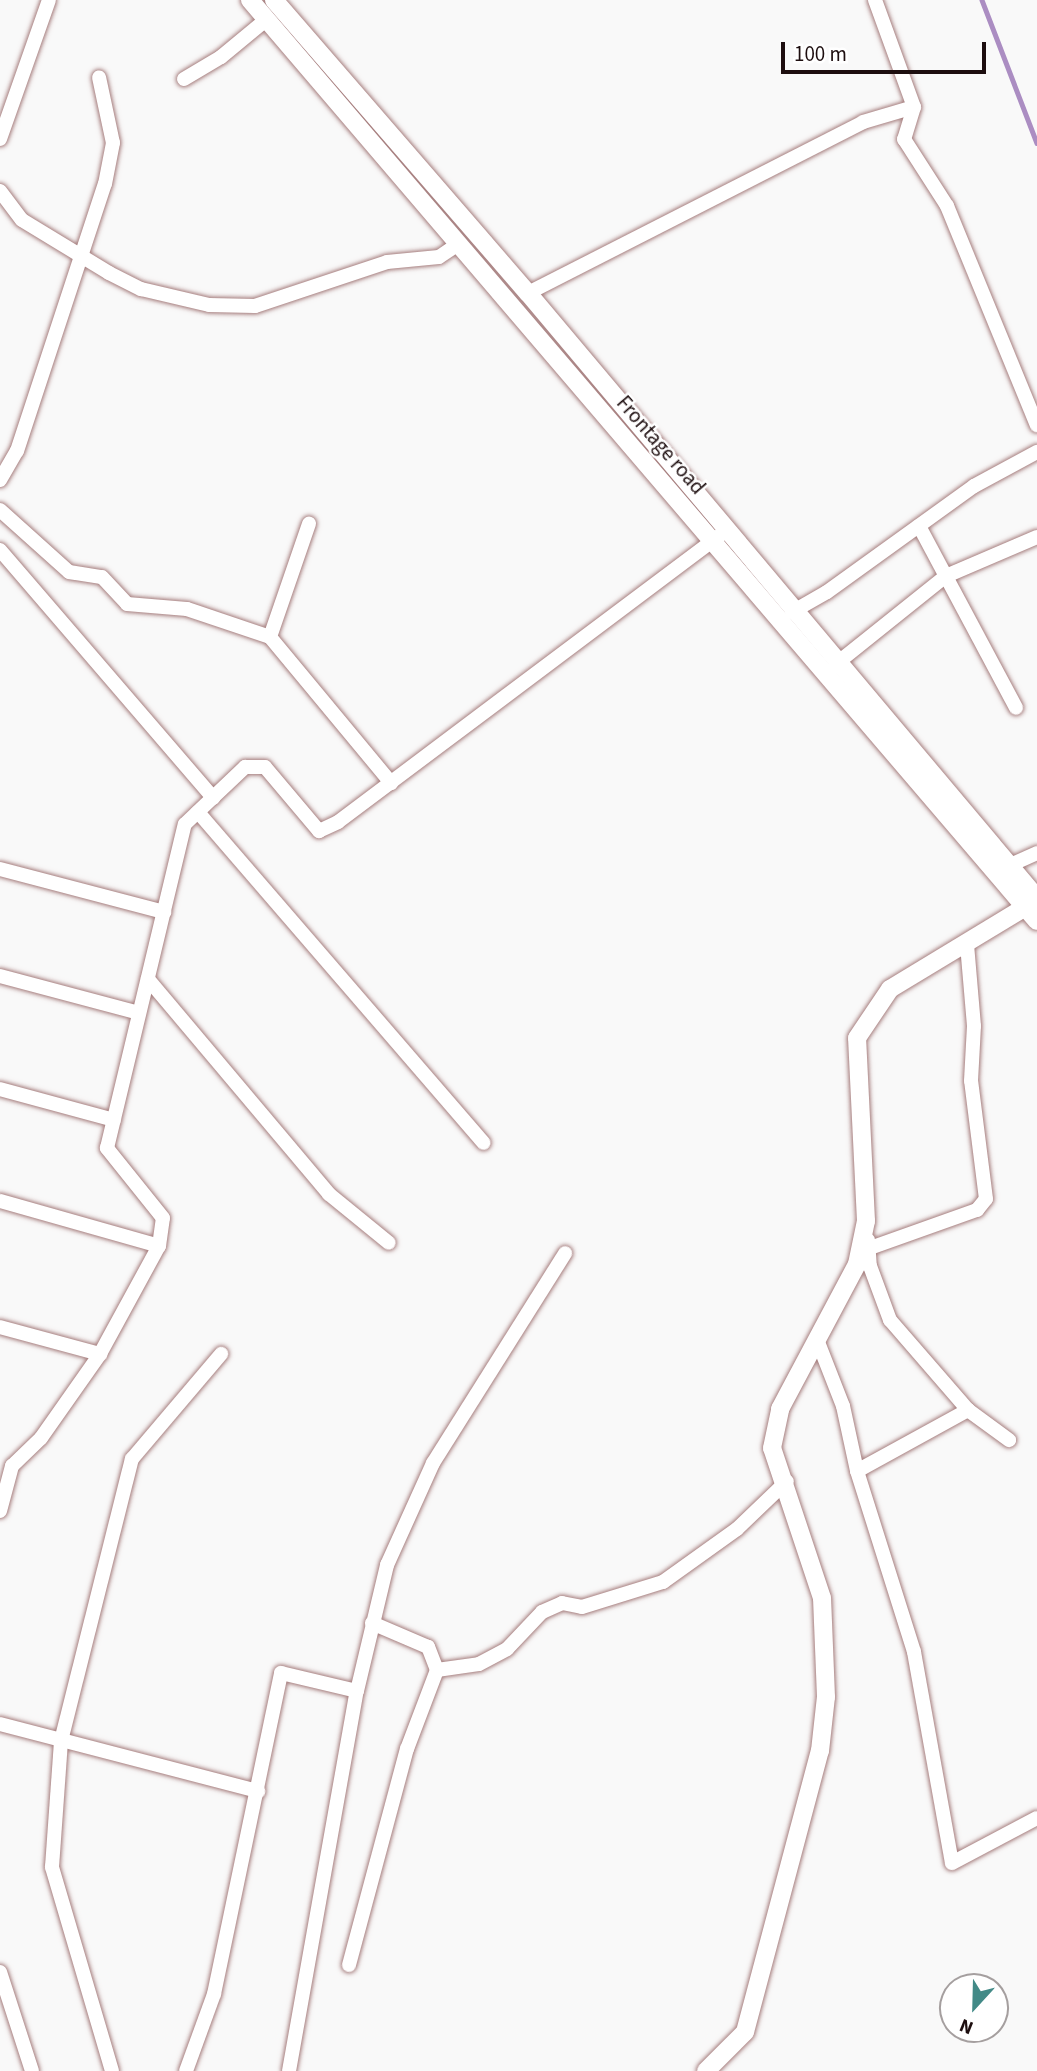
<!DOCTYPE html>
<html>
<head>
<meta charset="utf-8">
<style>
  body { margin:0 }
  #map { position:relative; width:1037px; height:2071px; overflow:hidden; background:#f9f9f9; font-family:"Source Sans 3",sans-serif }
  div>[style] { position:absolute }
  .stream>* { height:4.5px; margin:-2.25px; padding:0 2.25px; transform-origin:2.25px; border-radius:2.25px; background:#ab8dc2 }
  .roads { filter:drop-shadow(0 0 2px #a67e7e) drop-shadow(0 0 2px #a67e7e) }
  .minor>* { height:14px; margin:-7px; padding:0 7px; transform-origin:7px; border-radius:7px; background:#fff }
  .major>* { height:18px; margin:-9px; padding:0 9px; transform-origin:9px; border-radius:9px; background:#fff }
  span { translate:-50% -50%; white-space:nowrap; text-align:center; line-height:1.15; -webkit-text-stroke:5px #fff; paint-order:stroke }
  .street-label { font-size:21px; color:#1d0e0f }
  .north { position:absolute; left:939px; top:1973px; width:70px; height:70px; box-sizing:border-box; background:#fff; border:2px solid #a59f9f; border-radius:50%; rotate:202deg; font-size:19px; font-weight:700; line-height:28px; text-align:center; color:#1d0e0f }
  .north::after { content:''; display:block; margin:auto; width:24px; height:32px; background:#428a87; clip-path:polygon(50% 0,100% 100%,50% 72%,0 100%) }
  .scale { position:absolute; left:781px; top:42px; width:205px; height:32px; box-sizing:border-box; border:4px solid #1d0e0f; border-top:0; padding-left:9px; font-size:21px; line-height:24px; white-space:nowrap; color:#1d0e0f; -webkit-text-stroke:5px #fff; paint-order:stroke }
</style>
</head>
<body>
<div id="map">
  <div class="stream">
    <i style="left:982px;top:0;width:153px;rotate:69deg"></i>
  </div>
  <div class="roads">
    <div class="minor">
      <i style="left:875px;top:0;width:114px;rotate:70deg"></i>
      <i style="left:914px;top:107px;width:34px;rotate:107deg"></i>
      <i style="left:904px;top:139px;width:80px;rotate:57.3deg"></i>
      <i style="left:947px;top:206px;width:237px;rotate:67.7deg"></i>
      <i style="left:184px;top:79px;width:43px;rotate:-30.7deg"></i>
      <i style="left:221px;top:57px;width:60px;rotate:-39.6deg"></i>
      <i style="left:0;top:139px;width:147px;rotate:-70.6deg"></i>
      <i style="left:0;top:191px;width:36px;rotate:53deg"></i>
      <i style="left:22px;top:220px;width:102px;rotate:31.3deg"></i>
      <i style="left:109px;top:273px;width:36px;rotate:27deg"></i>
      <i style="left:141px;top:289px;width:70px;rotate:13.2deg"></i>
      <i style="left:209px;top:305px;width:46px;rotate:1.2deg"></i>
      <i style="left:255px;top:306px;width:139px;rotate:-18.4deg"></i>
      <i style="left:387px;top:262px;width:52px;rotate:-5.5deg"></i>
      <i style="left:439px;top:257px;width:23px;rotate:-34deg"></i>
      <i style="left:528px;top:293px;width:376px;rotate:-27deg"></i>
      <i style="left:863px;top:122px;width:53px;rotate:-16.4deg"></i>
      <i style="left:0;top:480px;width:34px;rotate:-60deg"></i>
      <i style="left:17px;top:451px;width:281px;rotate:-71.8deg"></i>
      <i style="left:105px;top:184px;width:42px;rotate:-79deg"></i>
      <i style="left:113px;top:143px;width:67px;rotate:-102deg"></i>
      <i style="left:0;top:510px;width:93px;rotate:41.9deg"></i>
      <i style="left:69px;top:572px;width:33px;rotate:9deg"></i>
      <i style="left:102px;top:577px;width:37px;rotate:47deg"></i>
      <i style="left:127px;top:604px;width:60px;rotate:4.8deg"></i>
      <i style="left:187px;top:609px;width:88px;rotate:18.6deg"></i>
      <i style="left:270px;top:637px;width:190px;rotate:50.3deg"></i>
      <i style="left:919px;top:526px;width:206px;rotate:61.9deg"></i>
      <i style="left:0;top:550px;width:327px;rotate:49.3deg"></i>
      <i style="left:792px;top:612px;width:40px;rotate:-29.7deg"></i>
      <i style="left:827px;top:592px;width:181px;rotate:-35.8deg"></i>
      <i style="left:974px;top:486px;width:72px;rotate:-28.4deg"></i>
      <i style="left:270px;top:637px;width:120px;rotate:-71deg"></i>
      <i style="left:836px;top:664px;width:141px;rotate:-38.7deg"></i>
      <i style="left:946px;top:576px;width:99px;rotate:-23.2deg"></i>
      <i style="left:198px;top:812px;width:437px;rotate:49.2deg"></i>
      <i style="left:1008px;top:866px;width:32px;rotate:-24deg"></i>
      <i style="left:0;top:869px;width:170px;rotate:14.7deg"></i>
      <i style="left:0;top:976px;width:144px;rotate:14.9deg"></i>
      <i style="left:148px;top:979px;width:281px;rotate:49.9deg"></i>
      <i style="left:329px;top:1194px;width:77px;rotate:39.2deg"></i>
      <i style="left:0;top:1089px;width:118px;rotate:15.2deg"></i>
      <i style="left:0;top:1201px;width:165px;rotate:15.8deg"></i>
      <i style="left:868px;top:1240px;width:26px;rotate:86deg"></i>
      <i style="left:870px;top:1266px;width:58px;rotate:69.7deg"></i>
      <i style="left:890px;top:1320px;width:119px;rotate:49.1deg"></i>
      <i style="left:968px;top:1410px;width:51px;rotate:36.2deg"></i>
      <i style="left:870px;top:1248px;width:114px;rotate:-19.6deg"></i>
      <i style="left:977px;top:1210px;width:14px;rotate:-51deg"></i>
      <i style="left:986px;top:1199px;width:119px;rotate:-97.2deg"></i>
      <i style="left:971px;top:1081px;width:55px;rotate:-86.9deg"></i>
      <i style="left:974px;top:1026px;width:81px;rotate:-94.9deg"></i>
      <i style="left:0;top:1327px;width:104px;rotate:15.1deg"></i>
      <i style="left:818px;top:1342px;width:69px;rotate:68.7deg"></i>
      <i style="left:843px;top:1406px;width:66px;rotate:77.8deg"></i>
      <i style="left:857px;top:1471px;width:190px;rotate:72.5deg"></i>
      <i style="left:914px;top:1652px;width:214px;rotate:79.8deg"></i>
      <i style="left:952px;top:1863px;width:96px;rotate:-27.9deg"></i>
      <i style="left:857px;top:1471px;width:127px;rotate:-28.8deg"></i>
      <i style="left:0;top:1511px;width:47px;rotate:-75.1deg"></i>
      <i style="left:12px;top:1466px;width:40px;rotate:-44deg"></i>
      <i style="left:41px;top:1438px;width:103px;rotate:-54.9deg"></i>
      <i style="left:100px;top:1354px;width:123px;rotate:-61.4deg"></i>
      <i style="left:159px;top:1246px;width:28px;rotate:-82deg"></i>
      <i style="left:163px;top:1218px;width:90px;rotate:-128.7deg"></i>
      <i style="left:107px;top:1148px;width:333px;rotate:-76.5deg"></i>
      <i style="left:185px;top:824px;width:83px;rotate:-43.5deg"></i>
      <i style="left:245px;top:767px;width:20px"></i>
      <i style="left:265px;top:767px;width:84px;rotate:49.8deg"></i>
      <i style="left:319px;top:831px;width:21px;rotate:-25deg"></i>
      <i style="left:338px;top:822px;width:478px;rotate:-36.9deg"></i>
      <i style="left:437px;top:1670px;width:42px;rotate:-8.1deg"></i>
      <i style="left:479px;top:1664px;width:32px;rotate:-28deg"></i>
      <i style="left:507px;top:1649px;width:51px;rotate:-46.6deg"></i>
      <i style="left:542px;top:1612px;width:22px;rotate:-24deg"></i>
      <i style="left:562px;top:1603px;width:20px;rotate:11deg"></i>
      <i style="left:582px;top:1607px;width:85px;rotate:-17.2deg"></i>
      <i style="left:663px;top:1582px;width:91px;rotate:-35.6deg"></i>
      <i style="left:737px;top:1529px;width:69px;rotate:-43.8deg"></i>
      <i style="left:0;top:1724px;width:267px;rotate:14.6deg"></i>
      <i style="left:349px;top:1965px;width:224px;rotate:-75deg"></i>
      <i style="left:407px;top:1749px;width:85px;rotate:-69.2deg"></i>
      <i style="left:437px;top:1670px;width:25px;rotate:-111deg"></i>
      <i style="left:428px;top:1647px;width:61px;rotate:-156.8deg"></i>
      <i style="left:0;top:1972px;width:104px;rotate:72.1deg"></i>
      <i style="left:112px;top:2071px;width:213px;rotate:-106.4deg"></i>
      <i style="left:52px;top:1867px;width:126px;rotate:-85.9deg"></i>
      <i style="left:61px;top:1741px;width:291px;rotate:-75.9deg"></i>
      <i style="left:132px;top:1459px;width:138px;rotate:-49.7deg"></i>
      <i style="left:186px;top:2071px;width:82px;rotate:-70deg"></i>
      <i style="left:214px;top:1994px;width:328px;rotate:-78.2deg"></i>
      <i style="left:281px;top:1673px;width:78px;rotate:13.3deg"></i>
      <i style="left:289px;top:2071px;width:386px;rotate:-79.9deg"></i>
      <i style="left:357px;top:1691px;width:130px;rotate:-76.6deg"></i>
      <i style="left:387px;top:1565px;width:112px;rotate:-65.7deg"></i>
      <i style="left:433px;top:1463px;width:248px;rotate:-57.8deg"></i>
    </div>
    <div class="major">
      <i style="left:250px;top:0;width:1211px;rotate:49.49deg"></i>
      <i style="left:274px;top:0;width:388px;rotate:49.1deg"></i>
      <i style="left:528px;top:293px;width:791px;rotate:49.93deg"></i>
      <i style="left:706px;top:2071px;width:55px;rotate:-45deg"></i>
      <i style="left:745px;top:2032px;width:291px;rotate:-75.1deg"></i>
      <i style="left:820px;top:1751px;width:54px;rotate:-83.7deg"></i>
      <i style="left:826px;top:1697px;width:99px;rotate:-92.3deg"></i>
      <i style="left:822px;top:1598px;width:158px;rotate:-108.4deg"></i>
      <i style="left:772px;top:1448px;width:40px;rotate:-78deg"></i>
      <i style="left:780px;top:1409px;width:164px;rotate:-62deg"></i>
      <i style="left:857px;top:1264px;width:44px;rotate:-78.2deg"></i>
      <i style="left:866px;top:1221px;width:183px;rotate:-92.8deg"></i>
      <i style="left:857px;top:1038px;width:59px;rotate:-56deg"></i>
      <i style="left:890px;top:989px;width:172px;rotate:-31.2deg"></i>
    </div>
  </div>
  <div class="street-label">
    <span style="left:661px;top:445px;rotate:49deg">Frontage road</span>
  </div>
  <div class="north">N</div>
  <div class="scale">100 m</div>
</div>
</body>
</html>
